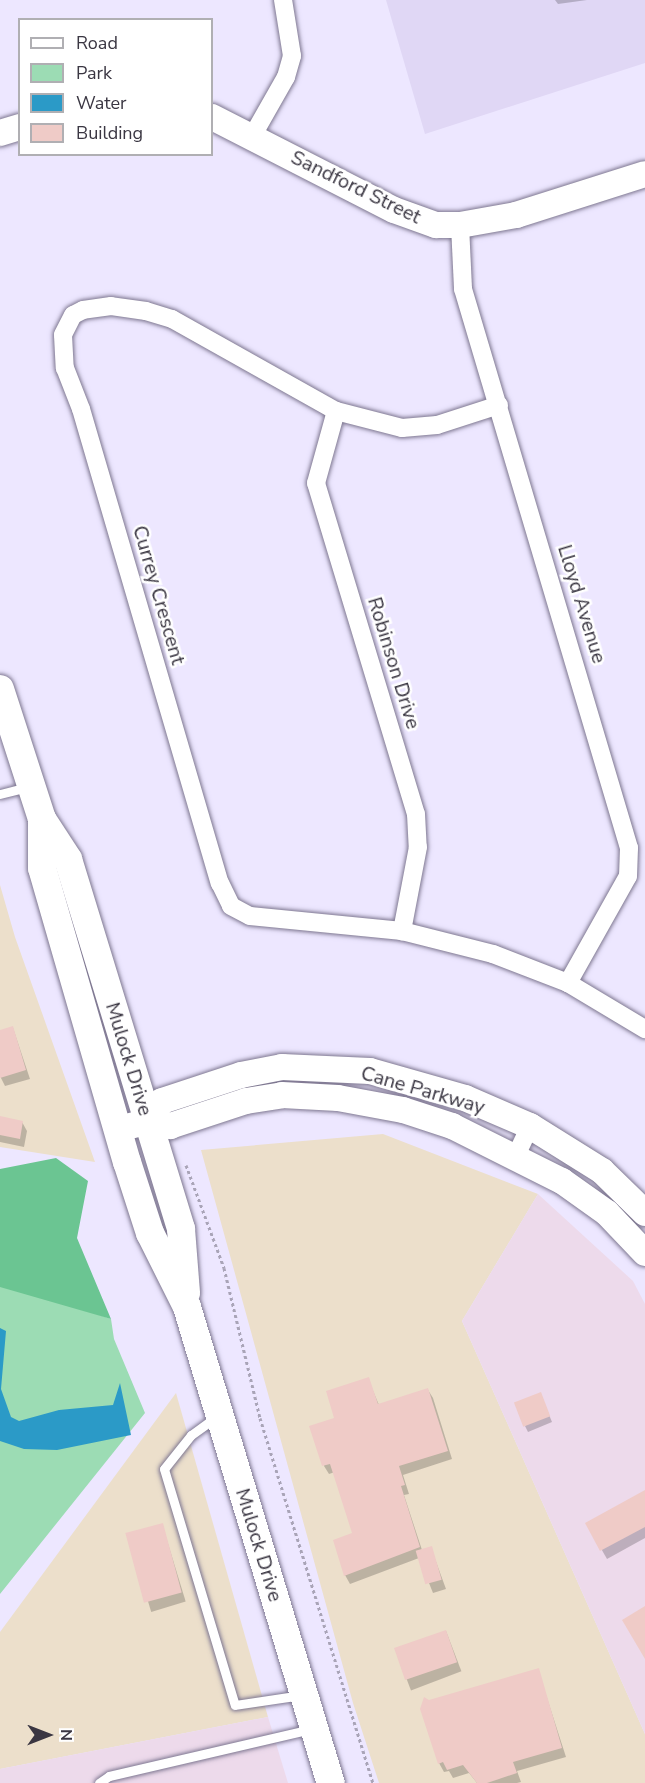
<!DOCTYPE html>
<html>
<head>
<meta charset="utf-8">
<style>
  body { margin:0 }
  #map { position:relative; width:645px; height:1783px; overflow:hidden; background:#ede7ff; font-family:"Nunito Sans",sans-serif }
  div>[style] { position:absolute }
  .commercial>* { inset:0; background:#ecdfcb }
  .industrial>* { inset:0; background:#eddaeb }
  .built>* { inset:0; background:#e0d7f5 }
  .green>* { inset:0; background:#9cdcb4 }
  .forest>* { inset:0; background:#6bc592 }
  .water>* { inset:0; background:#2b9ac7 }
  .shadow>* { inset:0; background:#0003; transform-origin:0 0 }
  .building>* { inset:0; background:#efcbc7; transform-origin:0 0 }
  .path>* { height:3px; margin-top:-1.5px; transform-origin:0; background:repeating-linear-gradient(90deg,#a9a4b7 0 3px,transparent 0 6px) }
  .roads { filter:drop-shadow(0 0 2px #7e7791) drop-shadow(0 0 2px #7e7791) }
  .lane>* { height:9px; margin:-4.5px; padding:0 4.5px; transform-origin:4.5px; border-radius:4.5px; background:#fff }
  .street>* { height:18px; margin:-9px; padding:0 9px; transform-origin:9px; border-radius:9px; background:#fff }
  .secondary>* { height:26px; margin:-13px; padding:0 13px; transform-origin:13px; border-radius:13px; background:#fff }
  .primary>* { height:28px; margin:-14px; padding:0 14px; transform-origin:14px; border-radius:14px; background:#fff }
  span { translate:-50% -50%; white-space:nowrap; text-align:center; line-height:1.15; -webkit-text-stroke:5px #fff; paint-order:stroke }
  .street-label { font-size:20px; color:#3a3642 }
  .legend { position:absolute; left:18px; top:18px; width:195px; height:138px; box-sizing:border-box; background:#fff; border:2px solid #b0afb3; margin:0; padding:8px 10px; list-style:none; font-size:18px; color:#3a3642 }
  .legend li { display:flex; align-items:center; gap:12px; height:30px }
  .legend b { width:30px; border:2px solid #b0afb3 }
  .north { position:absolute; left:18px; top:1705px; width:60px; height:60px; -webkit-text-stroke:4px #fff; paint-order:stroke; rotate:90deg; font-size:16px; font-weight:700; line-height:24px; text-align:center; color:#3a3642 }
  .north::after { content:''; display:block; margin:auto; width:21px; height:27px; background:#3a3642; clip-path:polygon(50% 0,100% 100%,50% 72%,0 100%) }
</style>
</head>
<body>
<div id="map">
  <div class="commercial">
    <i style="clip-path:polygon(0 885px,15px 937px,95px 1162px,0 1147px)"></i>
    <i style="clip-path:polygon(383px 1134px,538px 1194px,462px 1321px,645px 1734px,645px 1783px,379px 1783px,353px 1703px,201px 1150px)"></i>
    <i style="clip-path:polygon(176px 1393px,268px 1717px,0 1769px,0 1632px)"></i>
  </div>
  <div class="industrial">
    <i style="clip-path:polygon(538px 1194px,633px 1281px,645px 1304px,645px 1734px,462px 1321px)"></i>
    <i style="clip-path:polygon(268px 1717px,288px 1783px,0 1783px,0 1769px)"></i>
  </div>
  <div class="built">
    <i style="clip-path:polygon(386px 0,645px 0,645px 63px,425px 134px)"></i>
  </div>
  <div class="green">
    <i style="clip-path:polygon(0 1281px,111px 1319px,114px 1339px,145px 1413px,0 1594px)"></i>
  </div>
  <div class="forest">
    <i style="clip-path:polygon(56px 1158px,88px 1181px,77px 1238px,111px 1319px,0 1287px,0 1169px)"></i>
  </div>
  <div class="water">
    <i style="clip-path:polygon(0 1328px,6px 1331px,1px 1389px,11px 1417px,19px 1421px,59px 1410px,113px 1405px,120px 1383px,131px 1435px,57px 1450px,24px 1449px,0 1441px)"></i>
  </div>
  <div class="shadow">
    <i style="clip-path:polygon(555px 0,587px 0,558px 4px)"></i>
    <i style="clip-path:polygon(13px 1028px,30px 1079px,5px 1086px,0 1076px,0 1031px)"></i>
    <i style="clip-path:polygon(0 1118px,22px 1122px,27px 1131px,24px 1147px,0 1142px)"></i>
    <i style="clip-path:polygon(368px 1379px,379px 1405px,428px 1390px,433px 1398px,452px 1459px,403px 1475px,409px 1494px,404px 1495px,422px 1550px,431px 1548px,446px 1589px,433px 1593px,419px 1558px,350px 1584px,345px 1575px,354px 1534px,335px 1472px,329px 1474px,324px 1466px,336px 1419px)"></i>
    <i style="clip-path:polygon(543px 1400px,552px 1422px,528px 1432px,525px 1426px)"></i>
    <i style="clip-path:polygon(645px 1491px,645px 1538px,607px 1559px,587px 1524px)"></i>
    <i style="left:162px;top:1524px;width:81px;height:36px;rotate:73deg"></i>
    <i style="left:446px;top:1631px;width:43px;height:54px;rotate:69deg"></i>
    <i style="clip-path:polygon(538px 1670px,566px 1757px,517px 1771px,521px 1782px,517px 1783px,477px 1783px,469px 1773px,453px 1778px,449px 1771px,444px 1772px,439px 1763px,429px 1702px)"></i>
  </div>
  <div class="building">
    <i style="clip-path:polygon(13px 1026px,26px 1070px,0 1078px,0 1030px)"></i>
    <i style="clip-path:polygon(0 1116px,23px 1121px,20px 1139px,0 1135px)"></i>
    <i style="clip-path:polygon(369px 1377px,378px 1404px,428px 1388px,448px 1451px,399px 1466px,405px 1485px,401px 1486px,420px 1547px,344px 1576px,333px 1540px,352px 1533px,330px 1464px,322px 1466px,309px 1426px,334px 1418px,326px 1391px)"></i>
    <i style="left:541px;top:1392px;width:26px;height:29px;rotate:69deg"></i>
    <i style="clip-path:polygon(645px 1490px,645px 1527px,600px 1551px,585px 1523px)"></i>
    <i style="left:163px;top:1523px;width:72px;height:39px;rotate:75deg"></i>
    <i style="left:432px;top:1546px;width:35px;height:17px;rotate:74deg"></i>
    <i style="clip-path:polygon(645px 1606px,645px 1659px,622px 1620px)"></i>
    <i style="left:446px;top:1630px;width:34px;height:55px;rotate:71deg"></i>
    <i style="clip-path:polygon(539px 1668px,562px 1748px,513px 1762px,517px 1773px,487px 1783px,477px 1783px,463px 1765px,447px 1770px,443px 1762px,438px 1764px,420px 1709px,424px 1697px,429px 1700px)"></i>
  </div>
  <div class="path">
    <i style="left:186px;top:1165px;width:110px;rotate:69.7deg"></i>
    <i style="left:224px;top:1268px;width:154px;rotate:76.5deg"></i>
    <i style="left:260px;top:1418px;width:382px;rotate:72.8deg"></i>
  </div>
  <div class="roads">
    <div class="lane">
      <i style="left:0;top:794px;width:29px;rotate:-14deg"></i>
      <i style="left:216px;top:1417px;width:31px;rotate:144deg"></i>
      <i style="left:191px;top:1435px;width:43px;rotate:128.5deg"></i>
      <i style="left:164px;top:1469px;width:246px;rotate:73.3deg"></i>
      <i style="left:235px;top:1705px;width:68px;rotate:-8.5deg"></i>
      <i style="left:99px;top:1783px;width:12px;rotate:-35deg"></i>
      <i style="left:109px;top:1776px;width:207px;rotate:-13.1deg"></i>
    </div>
    <div class="street">
      <i style="left:253px;top:135px;width:67px;rotate:-60.4deg"></i>
      <i style="left:286px;top:77px;width:22px;rotate:-74deg"></i>
      <i style="left:292px;top:56px;width:57px;rotate:-99.1deg"></i>
      <i style="left:460px;top:225px;width:64px;rotate:87.3deg"></i>
      <i style="left:463px;top:289px;width:583px;rotate:73.46deg"></i>
      <i style="left:629px;top:848px;width:28px;rotate:92deg"></i>
      <i style="left:628px;top:876px;width:123px;rotate:119.3deg"></i>
      <i style="left:499px;top:405px;width:65px;rotate:162.1deg"></i>
      <i style="left:437px;top:425px;width:35px;rotate:175deg"></i>
      <i style="left:402px;top:428px;width:68px;rotate:-165.6deg"></i>
      <i style="left:336px;top:411px;width:188px;rotate:-150.7deg"></i>
      <i style="left:172px;top:319px;width:27px;rotate:-163deg"></i>
      <i style="left:146px;top:311px;width:35px;rotate:-172deg"></i>
      <i style="left:111px;top:306px;width:28px;rotate:172deg"></i>
      <i style="left:83px;top:310px;width:11px;rotate:153deg"></i>
      <i style="left:73px;top:315px;width:22px;rotate:117deg"></i>
      <i style="left:63px;top:335px;width:33px;rotate:87deg"></i>
      <i style="left:65px;top:368px;width:44px;rotate:68.7deg"></i>
      <i style="left:81px;top:409px;width:494px;rotate:73.7deg"></i>
      <i style="left:220px;top:883px;width:25px;rotate:64deg"></i>
      <i style="left:231px;top:906px;width:21px;rotate:28deg"></i>
      <i style="left:250px;top:916px;width:153px;rotate:5.6deg"></i>
      <i style="left:402px;top:931px;width:94px;rotate:14.2deg"></i>
      <i style="left:493px;top:954px;width:80px;rotate:21.1deg"></i>
      <i style="left:568px;top:983px;width:90px;rotate:30.9deg"></i>
      <i style="left:336px;top:411px;width:75px;rotate:105.5deg"></i>
      <i style="left:316px;top:483px;width:346px;rotate:73.2deg"></i>
      <i style="left:416px;top:814px;width:33px;rotate:87deg"></i>
      <i style="left:418px;top:847px;width:86px;rotate:100.8deg"></i>
      <i style="left:515px;top:1158px;width:35px;rotate:-65deg"></i>
    </div>
    <div class="secondary">
      <i style="left:212px;top:117px;width:204px;rotate:27.1deg"></i>
      <i style="left:394px;top:210px;width:45px;rotate:19.7deg"></i>
      <i style="left:436px;top:225px;width:24px"></i>
      <i style="left:460px;top:225px;width:57px;rotate:-10.1deg"></i>
      <i style="left:516px;top:215px;width:135px;rotate:-17.6deg"></i>
      <i style="left:0;top:133px;width:21px;rotate:-17deg"></i>
      <i style="left:148px;top:1121px;width:24px;rotate:-55deg"></i>
      <i style="left:162px;top:1101px;width:83px;rotate:-18.2deg"></i>
      <i style="left:241px;top:1075px;width:42px;rotate:-11deg"></i>
      <i style="left:282px;top:1067px;width:88px;rotate:2.6deg"></i>
      <i style="left:370px;top:1071px;width:99px;rotate:15.9deg"></i>
      <i style="left:465px;top:1098px;width:71px;rotate:23.3deg"></i>
      <i style="left:530px;top:1126px;width:85px;rotate:32deg"></i>
      <i style="left:602px;top:1171px;width:60px;rotate:44.3deg"></i>
      <i style="left:119px;top:1129px;width:30px;rotate:-15deg"></i>
      <i style="left:148px;top:1121px;width:23px;rotate:13deg"></i>
      <i style="left:170px;top:1126px;width:80px;rotate:-18.2deg"></i>
      <i style="left:246px;top:1101px;width:36px;rotate:-9deg"></i>
      <i style="left:282px;top:1095px;width:56px;rotate:3.1deg"></i>
      <i style="left:338px;top:1098px;width:66px;rotate:10.5deg"></i>
      <i style="left:403px;top:1110px;width:52px;rotate:18.1deg"></i>
      <i style="left:452px;top:1126px;width:123px;rotate:26.6deg"></i>
      <i style="left:562px;top:1181px;width:55px;rotate:35.4deg"></i>
      <i style="left:607px;top:1213px;width:55px;rotate:46.5deg"></i>
    </div>
    <div class="primary">
      <i style="left:0;top:689px;width:137px;rotate:72.1deg"></i>
      <i style="left:42px;top:819px;width:48px;rotate:57deg"></i>
      <i style="left:68px;top:859px;width:387px;rotate:73deg"></i>
      <i style="left:181px;top:1229px;width:64px;rotate:85.5deg"></i>
      <i style="left:42px;top:819px;width:49px;rotate:90deg"></i>
      <i style="left:42px;top:868px;width:306px;rotate:73.9deg"></i>
      <i style="left:127px;top:1162px;width:75px;rotate:72.1deg"></i>
      <i style="left:150px;top:1233px;width:83px;rotate:63.4deg"></i>
      <i style="left:187px;top:1307px;width:497px;rotate:73.2deg"></i>
    </div>
  </div>
  <div class="street-label">
    <span style="left:356px;top:187px;rotate:26deg">Sandford Street</span>
    <span style="left:159px;top:595px;rotate:74deg">Currey Crescent</span>
    <span style="left:582px;top:604px;rotate:73deg">Lloyd Avenue</span>
    <span style="left:394px;top:663px;rotate:73deg">Robinson Drive</span>
    <span style="left:129px;top:1059px;rotate:73deg">Mulock Drive</span>
    <span style="left:423px;top:1090px;rotate:16deg">Cane Parkway</span>
    <span style="left:259px;top:1545px;rotate:73deg">Mulock Drive</span>
  </div>
  <ul class="legend">
  <li><b style="height:8px;background:#fff"></b>Road</li>
  <li><b style="height:16px;background:#9cdcb4"></b>Park</li>
  <li><b style="height:16px;background:#2b9ac7"></b>Water</li>
  <li><b style="height:16px;background:#efcbc7"></b>Building</li>
  </ul>
  <div class="north">N</div>
</div>
</body>
</html>
